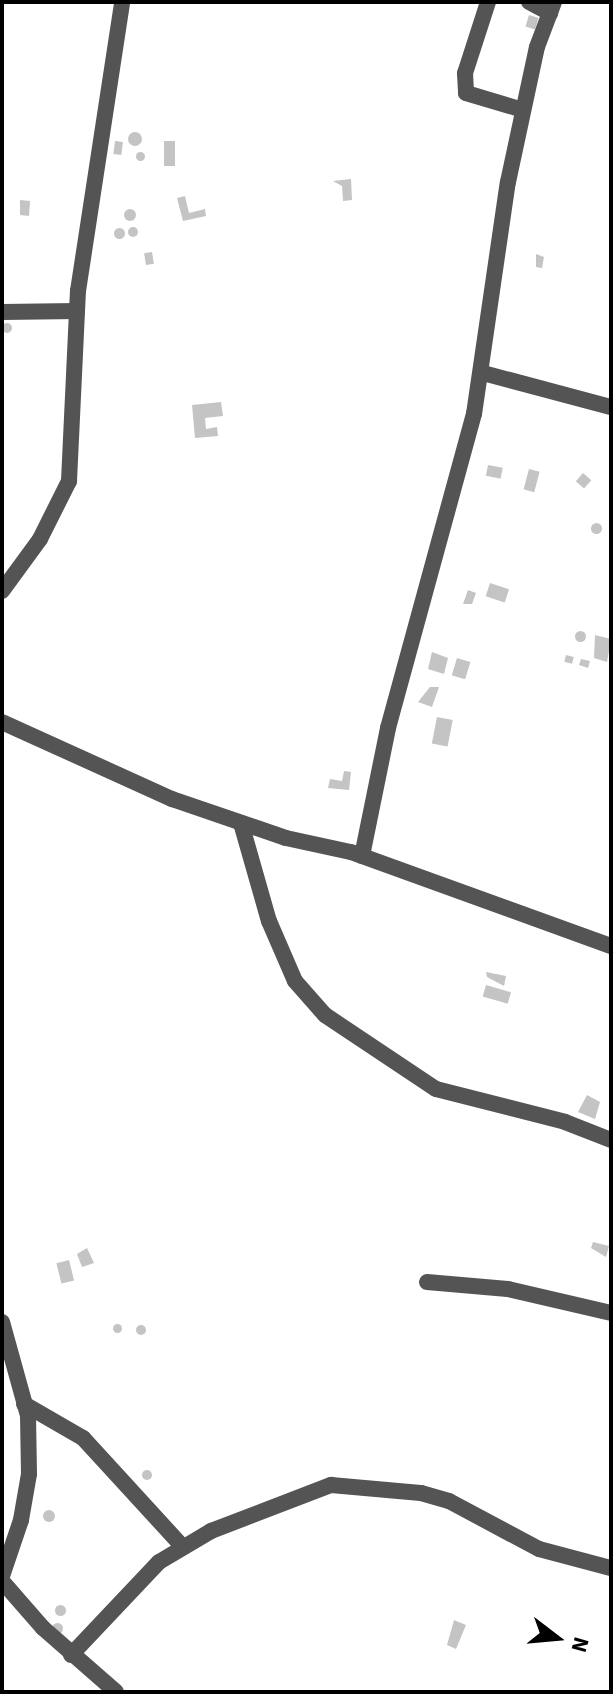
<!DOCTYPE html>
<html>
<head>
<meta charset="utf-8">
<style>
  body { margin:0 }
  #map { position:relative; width:613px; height:1694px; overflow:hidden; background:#fff; font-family:"Source Sans 3",sans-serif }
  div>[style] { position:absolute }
  .building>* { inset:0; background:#c4c4c4; transform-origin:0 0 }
  .round { border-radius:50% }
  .street>* { height:16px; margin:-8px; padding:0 8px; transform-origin:8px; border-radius:8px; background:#545454 }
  span { translate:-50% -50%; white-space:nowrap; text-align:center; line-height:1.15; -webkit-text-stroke:6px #fff; paint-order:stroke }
  .frame { position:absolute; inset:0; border:4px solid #000; pointer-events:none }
  .north { position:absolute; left:517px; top:1598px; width:80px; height:80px; -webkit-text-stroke:6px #fff; paint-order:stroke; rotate:106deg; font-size:22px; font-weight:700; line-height:32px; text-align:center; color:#000 }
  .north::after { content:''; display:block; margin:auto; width:28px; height:36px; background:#000; clip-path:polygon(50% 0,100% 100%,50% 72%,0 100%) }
</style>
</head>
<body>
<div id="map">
  <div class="building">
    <i style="left:529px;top:15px;width:10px;height:12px;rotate:17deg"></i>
    <i class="round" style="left:128px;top:132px;width:14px;height:14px"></i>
    <i style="left:115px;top:141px;width:8px;height:13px;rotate:7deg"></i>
    <i style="left:164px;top:141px;width:11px;height:25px"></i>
    <i class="round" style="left:135.5px;top:151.5px;width:9px;height:9px"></i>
    <i style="clip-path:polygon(351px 179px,352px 200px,343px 201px,342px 186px,333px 181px)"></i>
    <i style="clip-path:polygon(185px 196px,189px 213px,205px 209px,206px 216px,183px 221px,177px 198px)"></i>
    <i style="clip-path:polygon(20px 200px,30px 201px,29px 216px,20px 215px)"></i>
    <i class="round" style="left:124px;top:209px;width:12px;height:12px"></i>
    <i class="round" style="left:128px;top:227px;width:10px;height:10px"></i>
    <i class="round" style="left:113.5px;top:227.5px;width:11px;height:11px"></i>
    <i style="left:152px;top:252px;width:12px;height:8px;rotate:81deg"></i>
    <i style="clip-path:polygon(536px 254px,544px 257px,542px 268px,536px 267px)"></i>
    <i class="round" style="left:2px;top:323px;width:10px;height:10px"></i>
    <i style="clip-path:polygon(221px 402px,223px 416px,205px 418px,206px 429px,217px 427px,218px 436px,195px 438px,192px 405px)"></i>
    <i style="left:488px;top:465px;width:15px;height:11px;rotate:11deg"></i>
    <i style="left:529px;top:469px;width:11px;height:21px;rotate:15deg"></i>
    <i style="left:583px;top:473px;width:11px;height:11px;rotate:41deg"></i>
    <i class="round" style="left:590.5px;top:522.5px;width:11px;height:11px"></i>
    <i style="left:490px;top:583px;width:20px;height:14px;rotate:18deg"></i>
    <i style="clip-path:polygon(468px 590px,476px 593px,472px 604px,463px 604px)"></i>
    <i class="round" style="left:574.5px;top:630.5px;width:11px;height:11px"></i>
    <i style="clip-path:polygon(595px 635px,611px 639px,607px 662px,594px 658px)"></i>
    <i style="clip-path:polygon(432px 652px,448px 658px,444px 674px,428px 669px)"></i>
    <i style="left:566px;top:655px;width:8px;height:7px;rotate:14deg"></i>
    <i style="left:457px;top:658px;width:14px;height:18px;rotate:17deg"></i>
    <i style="clip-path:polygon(581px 659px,590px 661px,588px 668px,579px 665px)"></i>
    <i style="clip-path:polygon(430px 687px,439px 687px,432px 707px,418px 702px)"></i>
    <i style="left:437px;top:717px;width:16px;height:27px;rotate:11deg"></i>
    <i style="clip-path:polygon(344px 771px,351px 772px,349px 790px,328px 788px,330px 779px,342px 781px)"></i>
    <i style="clip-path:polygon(486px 972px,506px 976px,504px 986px,487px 977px)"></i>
    <i style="left:486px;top:985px;width:26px;height:12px;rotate:16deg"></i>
    <i style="clip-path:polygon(587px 1095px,600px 1102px,595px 1119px,578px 1112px)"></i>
    <i style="clip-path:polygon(593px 1242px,609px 1246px,606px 1257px,591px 1248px)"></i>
    <i style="clip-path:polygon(87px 1248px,94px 1263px,82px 1267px,77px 1254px)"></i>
    <i style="left:69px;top:1260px;width:21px;height:13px;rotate:76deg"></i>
    <i class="round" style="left:112.5px;top:1323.5px;width:9px;height:9px"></i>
    <i class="round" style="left:136px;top:1325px;width:10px;height:10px"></i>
    <i class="round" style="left:142px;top:1470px;width:10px;height:10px"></i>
    <i class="round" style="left:43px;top:1510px;width:12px;height:12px"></i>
    <i class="round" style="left:54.5px;top:1604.5px;width:11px;height:11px"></i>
    <i style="clip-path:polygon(454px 1620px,466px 1625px,456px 1649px,447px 1645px)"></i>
    <i class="round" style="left:51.5px;top:1622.5px;width:11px;height:11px"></i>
  </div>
  <div class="street">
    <i style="left:488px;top:2px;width:75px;rotate:107.9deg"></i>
    <i style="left:465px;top:73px;width:20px;rotate:87deg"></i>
    <i style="left:466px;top:93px;width:59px;rotate:16.6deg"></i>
    <i style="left:529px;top:2px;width:24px;rotate:28deg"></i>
    <i style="left:2px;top:312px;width:75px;rotate:-0.8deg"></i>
    <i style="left:483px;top:373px;width:132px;rotate:14.9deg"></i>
    <i style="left:2px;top:591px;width:64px;rotate:-53.8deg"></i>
    <i style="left:40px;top:539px;width:65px;rotate:-63.4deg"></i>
    <i style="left:69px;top:481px;width:190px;rotate:-87.3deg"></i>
    <i style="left:78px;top:291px;width:292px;rotate:-81.3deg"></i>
    <i style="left:2px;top:722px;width:187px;rotate:24.4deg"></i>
    <i style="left:172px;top:799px;width:120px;rotate:18.9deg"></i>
    <i style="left:286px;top:838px;width:66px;rotate:12.2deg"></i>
    <i style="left:351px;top:852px;width:276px;rotate:19.9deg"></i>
    <i style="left:241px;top:823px;width:102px;rotate:74.1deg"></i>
    <i style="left:269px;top:921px;width:65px;rotate:66.6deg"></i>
    <i style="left:295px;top:981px;width:45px;rotate:48.6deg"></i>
    <i style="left:325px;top:1015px;width:133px;rotate:33.7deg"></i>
    <i style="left:436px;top:1089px;width:133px;rotate:14.3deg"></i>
    <i style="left:565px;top:1122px;width:49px;rotate:21.4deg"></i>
    <i style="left:362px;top:856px;width:131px;rotate:-78.5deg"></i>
    <i style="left:388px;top:728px;width:326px;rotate:-74.7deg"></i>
    <i style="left:474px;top:414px;width:234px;rotate:-81.7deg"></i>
    <i style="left:508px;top:182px;width:138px;rotate:-77.9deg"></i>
    <i style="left:537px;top:47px;width:48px;rotate:-69.3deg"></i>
    <i style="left:427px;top:1282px;width:81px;rotate:4.9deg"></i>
    <i style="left:508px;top:1289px;width:106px;rotate:13.1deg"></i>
    <i style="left:2px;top:1322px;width:98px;rotate:74.5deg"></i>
    <i style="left:28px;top:1416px;width:58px;rotate:89deg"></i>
    <i style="left:29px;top:1474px;width:47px;rotate:99.9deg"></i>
    <i style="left:21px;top:1520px;width:59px;rotate:108.7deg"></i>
    <i style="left:24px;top:1404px;width:68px;rotate:30deg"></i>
    <i style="left:83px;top:1438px;width:148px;rotate:47.5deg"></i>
    <i style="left:2px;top:1581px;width:62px;rotate:48.9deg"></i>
    <i style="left:43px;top:1628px;width:97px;rotate:41.2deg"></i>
    <i style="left:71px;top:1655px;width:128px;rotate:-46.6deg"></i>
    <i style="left:159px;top:1562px;width:61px;rotate:-30.8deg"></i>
    <i style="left:211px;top:1531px;width:129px;rotate:-21deg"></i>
    <i style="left:331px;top:1485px;width:90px;rotate:5.1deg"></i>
    <i style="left:421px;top:1493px;width:29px;rotate:16deg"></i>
    <i style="left:449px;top:1501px;width:102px;rotate:28.1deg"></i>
    <i style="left:539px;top:1549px;width:74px;rotate:14.8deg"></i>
  </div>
  <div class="frame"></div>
  <div class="north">N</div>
</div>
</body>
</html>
